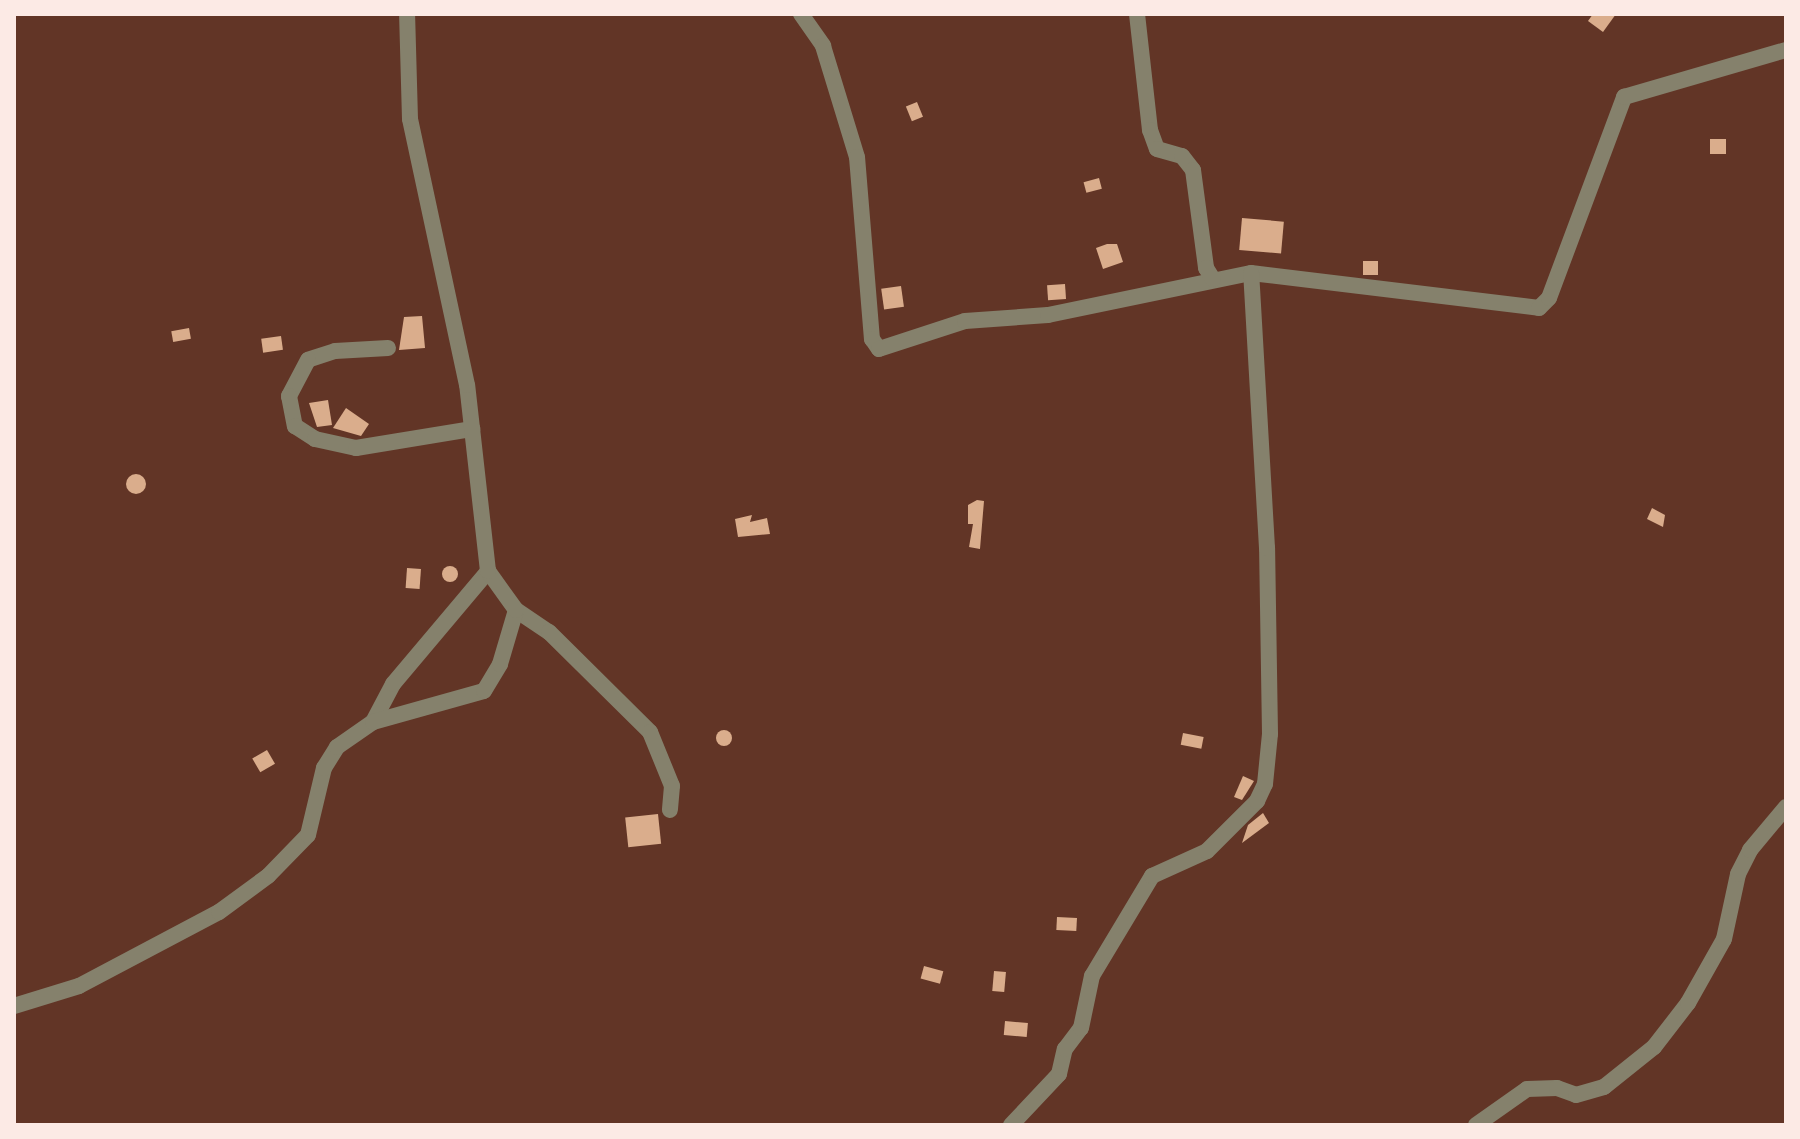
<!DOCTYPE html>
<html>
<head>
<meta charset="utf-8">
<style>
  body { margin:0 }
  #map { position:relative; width:1800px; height:1139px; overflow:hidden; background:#623526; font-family:"Times New Roman",serif }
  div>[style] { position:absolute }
  .building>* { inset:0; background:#daad8c; transform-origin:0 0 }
  .round { border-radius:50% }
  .minor>* { height:16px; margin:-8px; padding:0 8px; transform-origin:8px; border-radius:8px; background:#85816c }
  span { translate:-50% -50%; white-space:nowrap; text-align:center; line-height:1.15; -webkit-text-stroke:8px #562a1c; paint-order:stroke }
  .frame { position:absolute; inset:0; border:16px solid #fceae5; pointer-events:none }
</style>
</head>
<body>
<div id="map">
  <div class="building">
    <i style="clip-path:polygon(1593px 14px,1616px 14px,1603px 32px,1588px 21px)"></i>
    <i style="left:917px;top:102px;width:16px;height:12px;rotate:68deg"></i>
    <i style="left:1726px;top:139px;width:15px;height:16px;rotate:90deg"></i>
    <i style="left:1099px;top:178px;width:11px;height:16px;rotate:75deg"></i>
    <i style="left:1242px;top:218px;width:42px;height:32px;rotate:5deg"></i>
    <i style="clip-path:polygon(1107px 244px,1117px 244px,1123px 262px,1103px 269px,1096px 248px)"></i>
    <i style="left:1363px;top:261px;width:15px;height:14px"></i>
    <i style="left:1065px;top:284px;width:15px;height:18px;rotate:86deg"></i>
    <i style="left:901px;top:286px;width:21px;height:20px;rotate:82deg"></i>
    <i style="clip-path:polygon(422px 316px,425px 348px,399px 350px,404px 317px)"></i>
    <i style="left:189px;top:328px;width:11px;height:18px;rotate:80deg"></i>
    <i style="left:281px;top:336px;width:14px;height:20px;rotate:82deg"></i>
    <i style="clip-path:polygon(328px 400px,332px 425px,317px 427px,309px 403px)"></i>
    <i style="clip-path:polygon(346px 408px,369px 424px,361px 436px,333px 428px)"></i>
    <i class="round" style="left:126px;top:474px;width:20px;height:20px"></i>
    <i style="clip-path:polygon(977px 500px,984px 501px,980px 549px,969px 547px,973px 524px,968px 524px,968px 505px)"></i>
    <i style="clip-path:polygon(1652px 508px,1665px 515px,1663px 527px,1647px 519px)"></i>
    <i style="clip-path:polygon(752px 515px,750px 522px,767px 518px,770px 534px,738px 537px,735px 519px)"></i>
    <i class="round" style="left:442px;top:566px;width:16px;height:16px"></i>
    <i style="left:407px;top:568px;width:14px;height:20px;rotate:4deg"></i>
    <i class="round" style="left:716px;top:730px;width:16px;height:16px"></i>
    <i style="left:1183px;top:733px;width:21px;height:12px;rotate:11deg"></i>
    <i style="left:267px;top:750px;width:16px;height:17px;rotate:60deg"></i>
    <i style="clip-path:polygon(1243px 776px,1254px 781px,1242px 800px,1234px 797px)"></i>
    <i style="clip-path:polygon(1263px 813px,1269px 823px,1242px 843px,1248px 825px)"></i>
    <i style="left:658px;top:814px;width:30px;height:33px;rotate:84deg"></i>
    <i style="left:1057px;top:917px;width:20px;height:13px;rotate:3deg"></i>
    <i style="left:924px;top:966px;width:20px;height:13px;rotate:15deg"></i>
    <i style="left:994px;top:971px;width:12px;height:20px;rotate:5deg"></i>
    <i style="left:1005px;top:1021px;width:23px;height:14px;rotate:5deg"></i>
  </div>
  <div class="minor">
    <i style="left:801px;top:14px;width:39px;rotate:55deg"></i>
    <i style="left:823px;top:46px;width:116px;rotate:73deg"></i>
    <i style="left:857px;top:157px;width:183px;rotate:85.3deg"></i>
    <i style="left:872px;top:339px;width:12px;rotate:55deg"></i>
    <i style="left:879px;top:349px;width:90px;rotate:-18deg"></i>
    <i style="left:965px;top:321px;width:83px;rotate:-4.1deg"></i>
    <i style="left:1048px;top:315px;width:207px;rotate:-11.7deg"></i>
    <i style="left:1251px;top:273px;width:290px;rotate:6.9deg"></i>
    <i style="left:1539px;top:308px;width:14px;rotate:-45deg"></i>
    <i style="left:1549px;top:298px;width:215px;rotate:-69.5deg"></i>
    <i style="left:1624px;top:97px;width:169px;rotate:-16.2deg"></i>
    <i style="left:1137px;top:14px;width:117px;rotate:83.6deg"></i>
    <i style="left:1150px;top:130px;width:20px;rotate:70deg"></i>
    <i style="left:1157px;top:149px;width:26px;rotate:16deg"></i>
    <i style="left:1182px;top:156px;width:18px;rotate:52deg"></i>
    <i style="left:1193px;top:170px;width:99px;rotate:82.4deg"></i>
    <i style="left:1206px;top:268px;width:13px;rotate:58deg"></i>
    <i style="left:388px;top:348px;width:53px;rotate:176.8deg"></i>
    <i style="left:335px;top:351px;width:28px;rotate:162deg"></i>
    <i style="left:308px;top:360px;width:41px;rotate:117.8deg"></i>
    <i style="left:289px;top:396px;width:31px;rotate:79deg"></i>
    <i style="left:295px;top:426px;width:24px;rotate:33deg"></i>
    <i style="left:315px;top:439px;width:42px;rotate:12.4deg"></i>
    <i style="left:356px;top:448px;width:118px;rotate:-9.3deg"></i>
    <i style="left:516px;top:610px;width:40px;rotate:34deg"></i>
    <i style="left:549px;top:632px;width:142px;rotate:44.7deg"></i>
    <i style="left:650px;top:732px;width:58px;rotate:67.8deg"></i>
    <i style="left:672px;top:786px;width:24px;rotate:95deg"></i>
    <i style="left:373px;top:722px;width:43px;rotate:-62.2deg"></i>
    <i style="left:393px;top:684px;width:148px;rotate:-49.9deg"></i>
    <i style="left:14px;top:1006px;width:68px;rotate:-17.1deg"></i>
    <i style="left:79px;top:986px;width:158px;rotate:-27.9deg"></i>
    <i style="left:219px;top:912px;width:61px;rotate:-36.3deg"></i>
    <i style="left:268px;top:876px;width:57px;rotate:-45.7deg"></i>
    <i style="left:308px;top:835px;width:69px;rotate:-76.6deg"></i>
    <i style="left:324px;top:768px;width:25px;rotate:-58deg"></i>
    <i style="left:337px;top:747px;width:44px;rotate:-34.8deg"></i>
    <i style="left:373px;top:722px;width:115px;rotate:-15.6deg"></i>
    <i style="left:484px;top:691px;width:31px;rotate:-59deg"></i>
    <i style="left:500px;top:664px;width:56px;rotate:-73.5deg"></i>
    <i style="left:516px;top:610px;width:48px;rotate:-125.7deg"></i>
    <i style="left:488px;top:571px;width:187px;rotate:-96.4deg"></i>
    <i style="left:467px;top:385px;width:272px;rotate:-102.1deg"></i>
    <i style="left:410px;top:119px;width:105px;rotate:-91.6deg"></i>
    <i style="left:1011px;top:1125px;width:70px;rotate:-46.7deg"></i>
    <i style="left:1059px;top:1074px;width:26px;rotate:-77deg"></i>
    <i style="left:1065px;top:1049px;width:26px;rotate:-53deg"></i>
    <i style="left:1081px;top:1028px;width:53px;rotate:-78.1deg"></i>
    <i style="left:1092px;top:976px;width:117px;rotate:-59deg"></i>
    <i style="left:1152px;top:876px;width:60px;rotate:-24.4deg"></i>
    <i style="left:1207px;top:851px;width:71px;rotate:-45deg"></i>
    <i style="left:1257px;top:801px;width:19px;rotate:-65deg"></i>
    <i style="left:1265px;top:784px;width:50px;rotate:-84.3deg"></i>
    <i style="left:1270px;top:734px;width:186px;rotate:-90.9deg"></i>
    <i style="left:1267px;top:548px;width:275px;rotate:-93.3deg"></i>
    <i style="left:1476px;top:1125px;width:62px;rotate:-35.2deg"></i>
    <i style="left:1527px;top:1089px;width:30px;rotate:-2deg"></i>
    <i style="left:1557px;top:1088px;width:20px;rotate:20deg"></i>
    <i style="left:1576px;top:1095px;width:29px;rotate:-16deg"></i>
    <i style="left:1604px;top:1087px;width:64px;rotate:-38.7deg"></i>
    <i style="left:1654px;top:1047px;width:56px;rotate:-52.3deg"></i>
    <i style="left:1688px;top:1003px;width:73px;rotate:-60.6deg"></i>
    <i style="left:1724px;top:939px;width:66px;rotate:-77.8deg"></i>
    <i style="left:1738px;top:874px;width:27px;rotate:-63deg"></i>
    <i style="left:1750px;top:850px;width:56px;rotate:-50.1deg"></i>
  </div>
  <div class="frame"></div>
</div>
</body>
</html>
